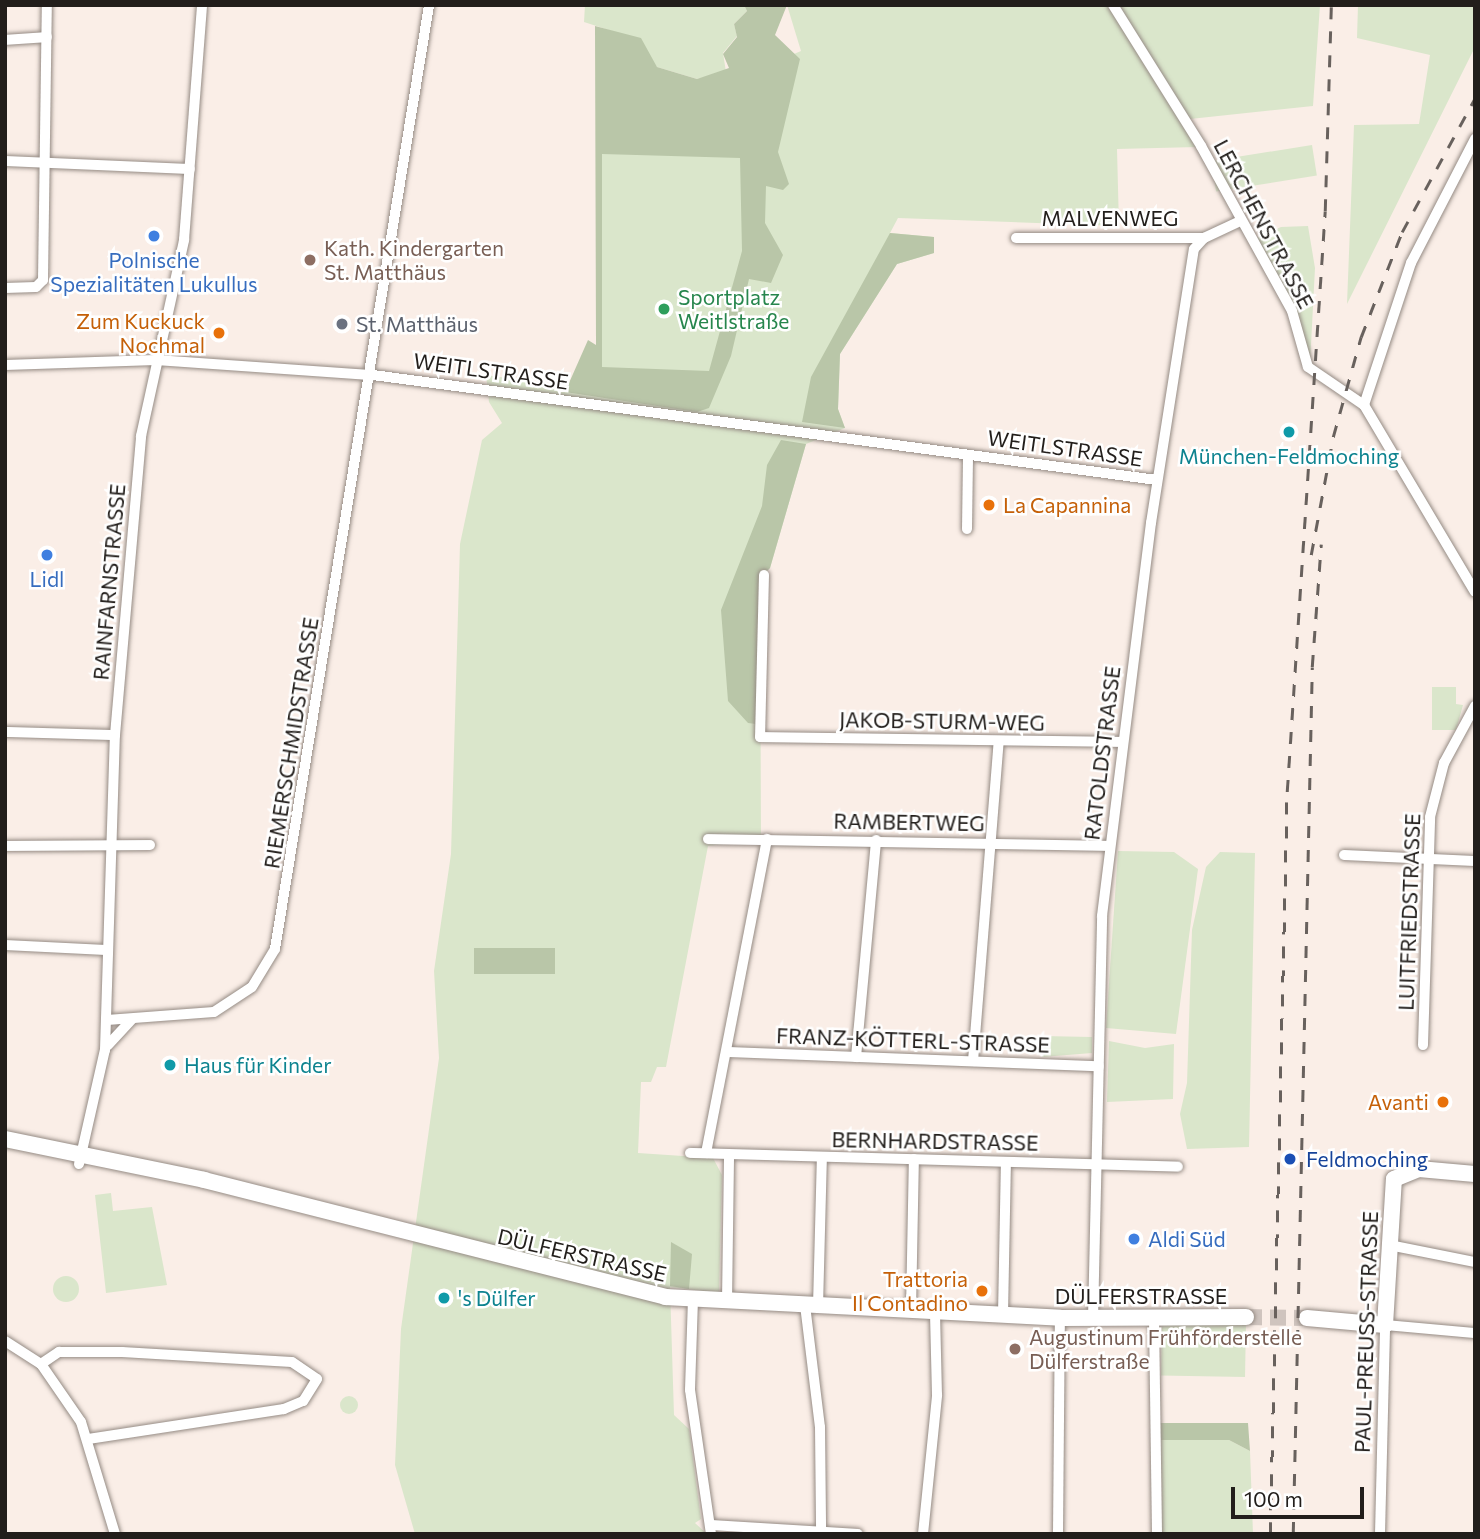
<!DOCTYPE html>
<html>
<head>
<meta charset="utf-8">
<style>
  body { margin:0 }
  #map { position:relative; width:1480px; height:1539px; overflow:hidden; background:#faeee7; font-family:Commissioner,sans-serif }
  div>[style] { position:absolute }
  .green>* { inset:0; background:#dae6cb; transform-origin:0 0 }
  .round { border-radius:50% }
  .forest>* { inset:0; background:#b9c6a8; transform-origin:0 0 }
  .secondary-tunnel>* { height:16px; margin-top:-8px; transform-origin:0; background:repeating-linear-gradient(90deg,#cfc4be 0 16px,transparent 0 24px) }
  .roads { filter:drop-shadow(0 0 2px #958b84) drop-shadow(0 0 2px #958b84) }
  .minor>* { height:10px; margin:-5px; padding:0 5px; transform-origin:5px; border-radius:5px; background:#fff }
  .secondary>* { height:16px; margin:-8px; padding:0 8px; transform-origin:8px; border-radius:8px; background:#fff }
  .rail>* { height:2.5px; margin-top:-1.25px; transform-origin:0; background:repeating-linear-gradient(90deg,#68615d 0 12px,transparent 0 24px) }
  .dots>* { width:19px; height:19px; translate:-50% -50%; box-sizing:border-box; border:4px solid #fff; border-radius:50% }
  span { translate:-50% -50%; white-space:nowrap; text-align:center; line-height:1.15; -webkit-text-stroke:5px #fff; paint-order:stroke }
  .street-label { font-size:21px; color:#221e1b }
  .education-label { font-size:21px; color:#785e54 }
  .left { translate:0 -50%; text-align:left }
  .shop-label { font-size:21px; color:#366cbe }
  .leisure-label { font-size:21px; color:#27864d }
  .food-label { font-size:21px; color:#c56008 }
  .right { translate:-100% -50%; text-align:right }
  .worship-label { font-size:21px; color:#5b616d }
  .culture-label { font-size:21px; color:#0d838f }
  .transit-label { font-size:21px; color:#164399 }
  .frame { position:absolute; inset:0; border:7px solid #221e1b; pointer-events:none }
  .scale { position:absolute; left:1231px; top:1487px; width:133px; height:32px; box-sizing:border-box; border:4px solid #221e1b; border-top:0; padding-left:9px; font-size:21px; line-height:24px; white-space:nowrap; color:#221e1b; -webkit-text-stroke:5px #fff; paint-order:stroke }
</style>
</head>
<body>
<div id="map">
  <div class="green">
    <i style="clip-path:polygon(585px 5px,744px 5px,747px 11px,734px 24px,737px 36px,723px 53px,726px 72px,697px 79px,657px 67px,615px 32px,584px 22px)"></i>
    <i style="clip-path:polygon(787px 5px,1320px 5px,1313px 106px,1190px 119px,1197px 147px,1117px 149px,1119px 226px,898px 218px,890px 233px,934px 237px,934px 253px,897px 264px,840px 354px,838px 409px,845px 428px,806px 444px,770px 568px,760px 578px,761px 839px,708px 846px,666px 1067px,657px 1067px,651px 1082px,641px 1082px,638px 1153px,713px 1158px,722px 1175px,719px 1293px,670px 1287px,674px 1415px,689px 1429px,701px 1519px,695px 1523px,707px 1534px,415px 1534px,395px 1465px,401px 1329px,439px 1058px,434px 971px,451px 854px,460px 544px,482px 440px,502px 423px,489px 402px,486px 375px,700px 407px,709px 372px,602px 368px,602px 154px,721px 85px,801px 51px)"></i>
    <i style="clip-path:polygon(1358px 5px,1475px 5px,1475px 47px,1347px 304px,1354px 125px,1419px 124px,1430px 55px,1357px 38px)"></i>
    <i style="left:1312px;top:145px;width:31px;height:102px;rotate:81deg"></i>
    <i style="clip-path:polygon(1308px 226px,1315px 268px,1310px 364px,1294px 315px,1250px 241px,1281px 227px)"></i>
    <i style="clip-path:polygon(1432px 687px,1456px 687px,1456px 704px,1463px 705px,1456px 730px,1432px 730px)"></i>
    <i style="clip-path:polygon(1118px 851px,1174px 852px,1198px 869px,1176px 1034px,1106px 1028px)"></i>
    <i style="clip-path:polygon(1220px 852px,1255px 853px,1249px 1147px,1187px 1149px,1180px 1114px,1187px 1083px,1192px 930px,1206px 867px)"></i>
    <i style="clip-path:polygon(1042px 1036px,1092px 1037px,1092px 1053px,1042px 1057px)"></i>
    <i style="clip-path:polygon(1109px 1041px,1145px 1048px,1174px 1044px,1173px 1099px,1107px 1102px)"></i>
    <i style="clip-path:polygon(111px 1193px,113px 1211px,152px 1207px,167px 1285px,106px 1293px,95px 1195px)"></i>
    <i class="round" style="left:53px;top:1276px;width:26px;height:26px"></i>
    <i style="left:1246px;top:1321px;width:56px;height:84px;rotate:91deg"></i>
    <i class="round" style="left:340px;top:1396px;width:18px;height:18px"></i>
    <i style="clip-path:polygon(1161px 1440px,1229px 1440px,1250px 1451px,1253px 1534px,1162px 1534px)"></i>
  </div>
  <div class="forest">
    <i style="clip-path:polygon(evenodd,744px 5px,787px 5px,775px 35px,800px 59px,778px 152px,789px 184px,783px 190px,766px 186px,765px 223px,783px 255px,771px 283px,749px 279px,731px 356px,709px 408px,697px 412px,565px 392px,588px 340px,596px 345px,595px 26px,641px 38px,657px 67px,697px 79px,729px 68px,723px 54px,737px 37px,734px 24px,747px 11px,744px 5px,602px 154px,740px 158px,742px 251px,709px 371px,602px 367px,602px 154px)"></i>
    <i style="clip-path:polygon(890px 233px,934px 237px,934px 253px,897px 264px,840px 354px,838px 409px,845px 428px,802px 422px,811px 377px)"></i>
    <i style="clip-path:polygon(781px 440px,806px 444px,770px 568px,760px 578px,756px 724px,748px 723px,728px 701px,721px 610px,762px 506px,767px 465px)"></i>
    <i style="left:555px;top:948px;width:26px;height:81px;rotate:90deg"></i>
    <i style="clip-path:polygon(671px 1242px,692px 1254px,689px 1289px,670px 1286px)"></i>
    <i style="clip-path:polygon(1158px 1423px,1248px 1423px,1250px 1451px,1229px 1440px,1161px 1440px)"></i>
  </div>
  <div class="secondary-tunnel">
    <i style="left:1246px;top:1317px;width:61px;rotate:0.9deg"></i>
  </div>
  <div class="roads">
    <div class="minor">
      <i style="left:1113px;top:5px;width:166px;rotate:58deg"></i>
      <i style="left:1201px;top:146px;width:188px;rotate:61.1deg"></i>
      <i style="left:1292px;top:311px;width:58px;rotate:74.1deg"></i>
      <i style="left:1308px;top:367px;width:68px;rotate:34.2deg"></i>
      <i style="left:1364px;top:405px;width:217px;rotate:59.3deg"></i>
      <i style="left:5px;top:40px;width:42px;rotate:-4.1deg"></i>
      <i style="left:5px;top:161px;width:185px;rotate:2.5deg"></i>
      <i style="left:1016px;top:238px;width:188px"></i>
      <i style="left:5px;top:288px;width:31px;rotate:-2deg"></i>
      <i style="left:36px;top:287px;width:10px;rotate:-45deg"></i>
      <i style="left:43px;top:280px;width:275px;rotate:-89.2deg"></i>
      <i style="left:5px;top:365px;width:151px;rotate:-1.9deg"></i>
      <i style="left:156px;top:360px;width:218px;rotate:4deg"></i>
      <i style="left:373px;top:375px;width:791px;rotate:7.63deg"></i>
      <i style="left:1364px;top:405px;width:150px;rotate:-71.7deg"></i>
      <i style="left:1411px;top:263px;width:140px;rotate:-62.7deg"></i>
      <i style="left:967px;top:529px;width:74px;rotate:-89.2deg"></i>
      <i style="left:764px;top:575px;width:162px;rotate:91.4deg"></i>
      <i style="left:760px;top:737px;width:362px;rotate:0.8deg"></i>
      <i style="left:5px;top:732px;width:110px;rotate:1.6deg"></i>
      <i style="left:708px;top:839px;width:401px;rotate:1deg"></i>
      <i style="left:5px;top:846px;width:145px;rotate:-0.4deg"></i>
      <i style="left:1344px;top:855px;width:131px;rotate:2.6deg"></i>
      <i style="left:5px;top:945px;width:101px;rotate:2.8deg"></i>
      <i style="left:107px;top:1020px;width:107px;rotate:-4.3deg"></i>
      <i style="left:214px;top:1012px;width:45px;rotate:-33.3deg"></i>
      <i style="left:252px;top:987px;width:44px;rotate:-58.8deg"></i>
      <i style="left:275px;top:949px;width:956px;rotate:-80.73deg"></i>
      <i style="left:108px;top:1045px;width:35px;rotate:-47deg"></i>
      <i style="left:1423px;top:1045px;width:228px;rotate:-88.2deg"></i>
      <i style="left:1430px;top:817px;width:56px;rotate:-75.5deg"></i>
      <i style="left:1444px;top:763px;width:65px;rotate:-61.5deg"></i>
      <i style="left:727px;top:1052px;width:372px;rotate:2.2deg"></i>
      <i style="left:856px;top:1057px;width:218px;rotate:-84.7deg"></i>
      <i style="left:973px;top:1061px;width:321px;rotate:-85.4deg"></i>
      <i style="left:690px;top:1153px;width:488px;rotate:1.6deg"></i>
      <i style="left:706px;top:1153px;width:320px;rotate:-79deg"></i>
      <i style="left:79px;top:1164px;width:117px;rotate:-77.2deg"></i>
      <i style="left:105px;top:1050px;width:315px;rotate:-88.2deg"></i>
      <i style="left:115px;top:735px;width:300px;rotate:-85deg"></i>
      <i style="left:141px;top:436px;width:201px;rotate:-77.6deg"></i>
      <i style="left:184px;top:240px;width:236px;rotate:-85.6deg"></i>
      <i style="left:1389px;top:1245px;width:88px;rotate:11.2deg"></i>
      <i style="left:693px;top:1299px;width:91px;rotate:91.9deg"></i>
      <i style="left:690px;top:1390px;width:146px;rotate:81.7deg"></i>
      <i style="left:727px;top:1302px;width:147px;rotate:-89.2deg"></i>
      <i style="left:805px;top:1305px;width:123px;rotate:83deg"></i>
      <i style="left:820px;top:1427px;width:103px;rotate:89.4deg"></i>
      <i style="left:818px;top:1306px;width:148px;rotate:-88.5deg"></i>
      <i style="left:911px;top:1310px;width:151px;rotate:-88.9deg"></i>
      <i style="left:1003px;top:1315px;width:153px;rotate:-88.9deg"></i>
      <i style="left:1093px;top:1319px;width:403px;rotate:-88.7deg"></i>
      <i style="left:1102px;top:916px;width:396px;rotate:-82.9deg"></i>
      <i style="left:1151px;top:523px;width:277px;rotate:-81.1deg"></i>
      <i style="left:1194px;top:249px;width:15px;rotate:-48deg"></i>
      <i style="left:1204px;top:238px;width:38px;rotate:-25deg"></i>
      <i style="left:1154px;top:1319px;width:215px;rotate:89.2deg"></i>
      <i style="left:5px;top:1341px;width:43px;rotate:32.6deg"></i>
      <i style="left:41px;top:1364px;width:70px;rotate:55.4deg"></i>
      <i style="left:81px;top:1422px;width:117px;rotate:73.1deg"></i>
      <i style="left:41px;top:1364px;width:22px;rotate:-34deg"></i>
      <i style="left:59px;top:1352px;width:63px"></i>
      <i style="left:122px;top:1352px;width:170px;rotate:3.4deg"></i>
      <i style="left:292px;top:1362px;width:30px;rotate:34deg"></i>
      <i style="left:317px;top:1379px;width:26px;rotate:122deg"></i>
      <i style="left:303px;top:1401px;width:21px;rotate:157deg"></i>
      <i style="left:284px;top:1409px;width:198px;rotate:171.3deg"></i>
      <i style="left:712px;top:1525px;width:146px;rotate:3.5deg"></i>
      <i style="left:923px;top:1534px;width:140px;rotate:-84.2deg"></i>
      <i style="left:937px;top:1395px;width:83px;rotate:-91.4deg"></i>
      <i style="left:1058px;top:1534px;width:216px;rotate:-89.5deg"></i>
      <i style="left:1380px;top:1534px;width:209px;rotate:-88.6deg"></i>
      <i style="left:1385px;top:1325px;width:90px;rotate:5.1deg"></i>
    </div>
    <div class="secondary">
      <i style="left:5px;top:1139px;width:203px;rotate:11.6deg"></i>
      <i style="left:204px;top:1180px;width:476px;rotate:14.2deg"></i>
      <i style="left:665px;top:1297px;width:396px;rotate:3deg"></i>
      <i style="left:1060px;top:1318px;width:186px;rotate:-0.3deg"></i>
      <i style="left:1307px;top:1318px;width:78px;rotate:5.1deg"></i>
      <i style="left:1385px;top:1325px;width:146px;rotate:-86.5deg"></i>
      <i style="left:1394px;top:1179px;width:27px;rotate:-22deg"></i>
      <i style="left:1419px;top:1169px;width:56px;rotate:5.1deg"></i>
    </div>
  </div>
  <div class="rail">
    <i style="left:1311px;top:555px;width:120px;rotate:-79.4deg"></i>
    <i style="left:1333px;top:437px;width:104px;rotate:-74.4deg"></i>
    <i style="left:1361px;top:337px;width:113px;rotate:-68.7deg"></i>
    <i style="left:1402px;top:232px;width:153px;rotate:-61.4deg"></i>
    <i style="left:1270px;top:1534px;width:742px;rotate:-88.69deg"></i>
    <i style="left:1287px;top:792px;width:582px;rotate:-86.26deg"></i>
    <i style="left:1325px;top:211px;width:206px;rotate:-88.3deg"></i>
    <i style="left:1293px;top:1534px;width:867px;rotate:-88.74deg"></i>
    <i style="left:1312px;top:667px;width:123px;rotate:-85.8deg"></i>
  </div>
  <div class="dots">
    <i style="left:154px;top:236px;background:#3f7fe0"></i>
    <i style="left:310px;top:260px;background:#8d6e63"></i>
    <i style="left:664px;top:309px;background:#2e9e5b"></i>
    <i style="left:342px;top:324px;background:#6b7280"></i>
    <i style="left:219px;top:333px;background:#e8710a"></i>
    <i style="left:1289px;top:432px;background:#0f9aa8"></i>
    <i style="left:989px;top:505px;background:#e8710a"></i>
    <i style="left:47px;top:555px;background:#3f7fe0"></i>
    <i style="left:170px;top:1065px;background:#0f9aa8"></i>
    <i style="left:1443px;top:1102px;background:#e8710a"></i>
    <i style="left:1290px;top:1159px;background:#1a4fb4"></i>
    <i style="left:1134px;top:1239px;background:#3f7fe0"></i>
    <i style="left:982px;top:1291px;background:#e8710a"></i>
    <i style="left:444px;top:1298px;background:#0f9aa8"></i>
    <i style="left:1015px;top:1349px;background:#8d6e63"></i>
  </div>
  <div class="street-label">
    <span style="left:1110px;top:218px">MALVENWEG</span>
    <span style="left:1264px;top:224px;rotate:62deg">LERCHENSTRASSE</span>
    <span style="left:491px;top:371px;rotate:8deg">WEITLSTRASSE</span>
    <span style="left:1065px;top:448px;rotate:8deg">WEITLSTRASSE</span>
    <span style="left:109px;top:582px;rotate:-85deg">RAINFARNSTRASSE</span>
    <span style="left:942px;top:721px;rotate:1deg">JAKOB-STURM-WEG</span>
    <span style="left:291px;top:743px;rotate:-81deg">RIEMERSCHMIDSTRASSE</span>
    <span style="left:1102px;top:753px;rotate:-83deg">RATOLDSTRASSE</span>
    <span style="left:909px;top:822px;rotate:1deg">RAMBERTWEG</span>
    <span style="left:1409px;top:912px;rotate:-88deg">LUITFRIEDSTRASSE</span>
    <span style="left:913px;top:1040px;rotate:2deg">FRANZ-KÖTTERL-STRASSE</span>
    <span style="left:935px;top:1141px;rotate:1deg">BERNHARDSTRASSE</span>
    <span style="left:582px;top:1255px;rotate:13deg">DÜLFERSTRASSE</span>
    <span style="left:1141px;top:1296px">DÜLFERSTRASSE</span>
    <span style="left:1366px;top:1332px;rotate:-88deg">PAUL-PREUSS-STRASSE</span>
  </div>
  <div class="education-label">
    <span class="left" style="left:324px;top:260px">Kath. Kindergarten<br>St. Matthäus</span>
    <span class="left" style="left:1029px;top:1349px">Augustinum Frühförderstelle<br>Dülferstraße</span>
  </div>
  <div class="shop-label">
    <span style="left:154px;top:272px">Polnische<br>Spezialitäten Lukullus</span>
    <span style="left:47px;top:579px">Lidl</span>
    <span class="left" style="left:1148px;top:1239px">Aldi Süd</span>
  </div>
  <div class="leisure-label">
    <span class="left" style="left:678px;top:309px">Sportplatz<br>Weitlstraße</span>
  </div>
  <div class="food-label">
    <span class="right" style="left:205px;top:333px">Zum Kuckuck<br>Nochmal</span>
    <span class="left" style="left:1003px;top:505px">La Capannina</span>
    <span class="right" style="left:1429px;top:1102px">Avanti</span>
    <span class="right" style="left:968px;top:1291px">Trattoria<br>Il Contadino</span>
  </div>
  <div class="worship-label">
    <span class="left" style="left:356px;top:324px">St. Matthäus</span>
  </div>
  <div class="culture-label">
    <span style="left:1289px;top:456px">München-Feldmoching</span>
    <span class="left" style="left:184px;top:1065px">Haus für Kinder</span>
    <span class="left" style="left:458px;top:1298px">'s Dülfer</span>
  </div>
  <div class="transit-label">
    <span class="left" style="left:1306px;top:1159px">Feldmoching</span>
  </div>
  <div class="frame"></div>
  <div class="scale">100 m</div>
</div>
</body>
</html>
